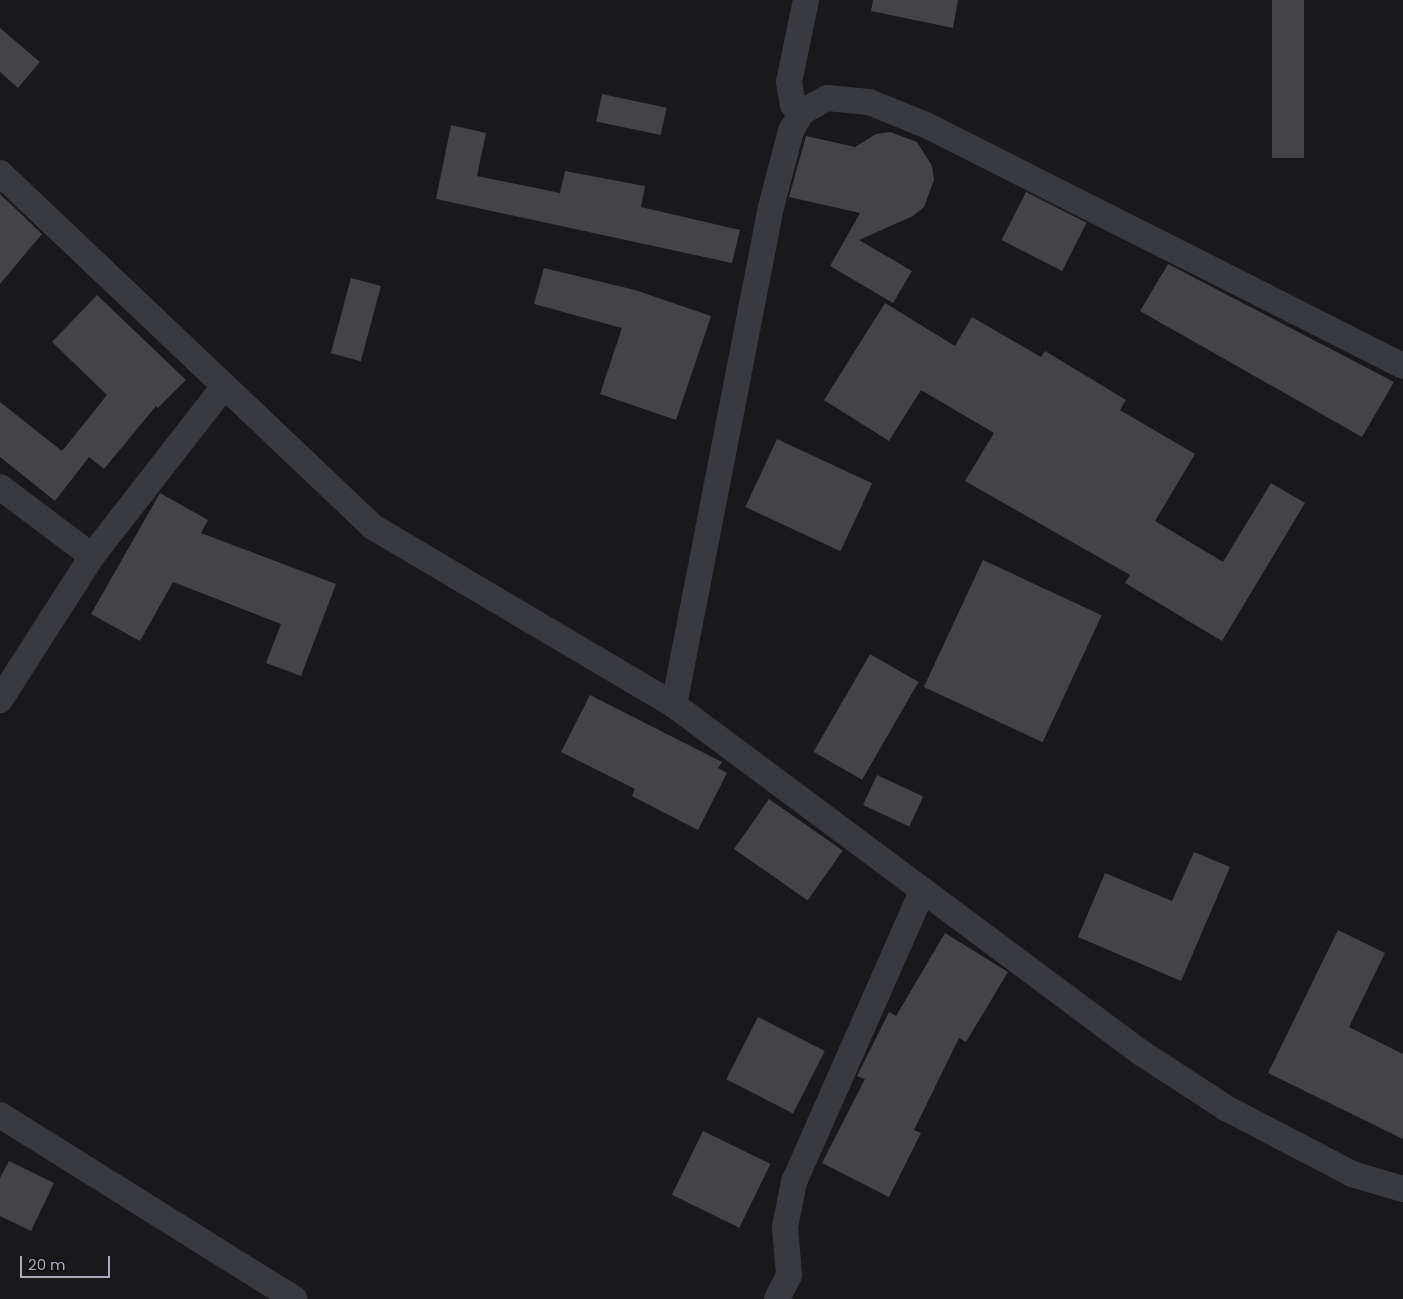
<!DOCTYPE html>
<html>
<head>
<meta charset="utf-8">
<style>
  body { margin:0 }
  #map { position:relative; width:1403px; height:1299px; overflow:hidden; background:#19181b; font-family:Poppins,sans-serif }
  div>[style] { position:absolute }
  .building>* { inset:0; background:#434348; transform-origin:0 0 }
  .minor>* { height:26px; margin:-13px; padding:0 13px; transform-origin:13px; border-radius:13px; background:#393a40 }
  span { translate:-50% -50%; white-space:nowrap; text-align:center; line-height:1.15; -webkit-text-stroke:4.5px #131316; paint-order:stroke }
  .scale { position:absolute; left:20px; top:1256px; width:90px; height:22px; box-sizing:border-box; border:2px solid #aaaebb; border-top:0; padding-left:6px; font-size:15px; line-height:18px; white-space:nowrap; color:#aaaebb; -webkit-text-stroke:4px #131316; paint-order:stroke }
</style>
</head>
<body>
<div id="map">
  <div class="building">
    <i style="clip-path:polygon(873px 0,958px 0,953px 28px,871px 11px)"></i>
    <i style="left:1272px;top:0;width:32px;height:158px"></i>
    <i style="clip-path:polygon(0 28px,40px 62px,18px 88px,0 72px)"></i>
    <i style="left:602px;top:94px;width:66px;height:28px;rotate:12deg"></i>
    <i style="clip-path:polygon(451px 125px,486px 133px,477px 176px,560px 193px,565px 171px,645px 186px,641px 207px,740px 230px,732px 263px,436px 199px)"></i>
    <i style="clip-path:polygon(890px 132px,917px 142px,932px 166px,934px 180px,924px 207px,913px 216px,859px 240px,912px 271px,893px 303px,830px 266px,860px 213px,789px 197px,806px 136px,855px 147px,876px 134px)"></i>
    <i style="left:1026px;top:192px;width:68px;height:54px;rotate:27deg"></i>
    <i style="clip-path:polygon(0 194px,42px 234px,0 284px)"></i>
    <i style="clip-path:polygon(1168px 264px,1394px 382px,1362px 437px,1140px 311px)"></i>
    <i style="clip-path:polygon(544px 268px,635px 290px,711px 316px,676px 420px,600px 394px,622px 328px,534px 304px)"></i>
    <i style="left:351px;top:278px;width:31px;height:78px;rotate:15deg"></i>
    <i style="clip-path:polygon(97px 295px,186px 380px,158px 408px,156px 406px,104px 469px,89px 457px,55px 501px,0 457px,0 402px,62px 451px,107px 395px,52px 342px)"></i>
    <i style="clip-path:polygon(885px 303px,955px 346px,972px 317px,1041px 357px,1045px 351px,1126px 400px,1120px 410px,1195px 454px,1155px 521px,1223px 562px,1271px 483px,1305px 503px,1222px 641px,1125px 583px,1130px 575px,965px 481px,994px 433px,921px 390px,889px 441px,824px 400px)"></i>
    <i style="left:777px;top:439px;width:105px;height:75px;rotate:25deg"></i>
    <i style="clip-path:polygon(160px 493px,208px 520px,201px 533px,336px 584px,301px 676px,266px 663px,281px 624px,173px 582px,140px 641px,91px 614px)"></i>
    <i style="left:983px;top:560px;width:131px;height:140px;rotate:25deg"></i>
    <i style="left:870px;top:654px;width:56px;height:113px;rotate:30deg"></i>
    <i style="clip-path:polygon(590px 695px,722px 762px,718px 768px,727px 773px,698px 830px,632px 796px,635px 789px,561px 752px)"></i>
    <i style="left:877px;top:775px;width:51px;height:33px;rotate:25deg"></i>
    <i style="left:769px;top:799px;width:90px;height:61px;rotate:35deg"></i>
    <i style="clip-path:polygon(1194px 852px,1230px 867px,1181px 981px,1078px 937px,1105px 873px,1172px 901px)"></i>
    <i style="clip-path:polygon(1338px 930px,1385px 953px,1349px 1027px,1403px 1054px,1403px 1139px,1268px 1073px)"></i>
    <i style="clip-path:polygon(945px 933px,1008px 972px,966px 1042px,959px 1038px,914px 1130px,921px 1133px,889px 1197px,822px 1163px,865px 1079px,857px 1076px,889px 1012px,896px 1016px)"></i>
    <i style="left:758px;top:1017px;width:75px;height:70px;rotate:27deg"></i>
    <i style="left:703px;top:1131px;width:75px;height:71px;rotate:26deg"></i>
    <i style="clip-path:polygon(9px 1161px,54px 1183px,31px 1231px,0 1216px,0 1178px)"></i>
  </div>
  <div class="minor">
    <i style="left:802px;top:112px;width:11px;rotate:-142deg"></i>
    <i style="left:793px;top:105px;width:23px;rotate:-100deg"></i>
    <i style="left:789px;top:82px;width:84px;rotate:-78.3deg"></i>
    <i style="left:0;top:173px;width:514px;rotate:43.5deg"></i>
    <i style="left:373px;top:527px;width:350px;rotate:30.6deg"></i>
    <i style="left:674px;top:705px;width:507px;rotate:-78.98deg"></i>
    <i style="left:771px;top:207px;width:79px;rotate:-75.3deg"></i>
    <i style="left:791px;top:131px;width:22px;rotate:-60deg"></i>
    <i style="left:802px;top:112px;width:29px;rotate:-29deg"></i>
    <i style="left:827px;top:98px;width:42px;rotate:5.4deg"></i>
    <i style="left:869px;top:102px;width:61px;rotate:22deg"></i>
    <i style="left:926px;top:125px;width:534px;rotate:26.8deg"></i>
    <i style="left:0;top:487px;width:115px;rotate:36.9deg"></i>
    <i style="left:0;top:700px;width:171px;rotate:-57.4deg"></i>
    <i style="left:92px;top:556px;width:213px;rotate:-52.1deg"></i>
    <i style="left:674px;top:705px;width:581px;rotate:36.67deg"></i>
    <i style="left:1140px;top:1052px;width:103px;rotate:33.1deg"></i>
    <i style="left:1226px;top:1108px;width:142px;rotate:27.6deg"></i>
    <i style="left:1352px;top:1174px;width:53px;rotate:16.4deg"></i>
    <i style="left:0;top:1115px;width:347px;rotate:32deg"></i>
    <i style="left:777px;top:1299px;width:27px;rotate:-63deg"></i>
    <i style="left:789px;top:1275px;width:48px;rotate:-94.8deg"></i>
    <i style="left:785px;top:1227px;width:46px;rotate:-78.7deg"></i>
    <i style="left:794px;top:1182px;width:317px;rotate:-66.2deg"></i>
  </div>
  <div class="scale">20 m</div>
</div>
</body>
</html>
